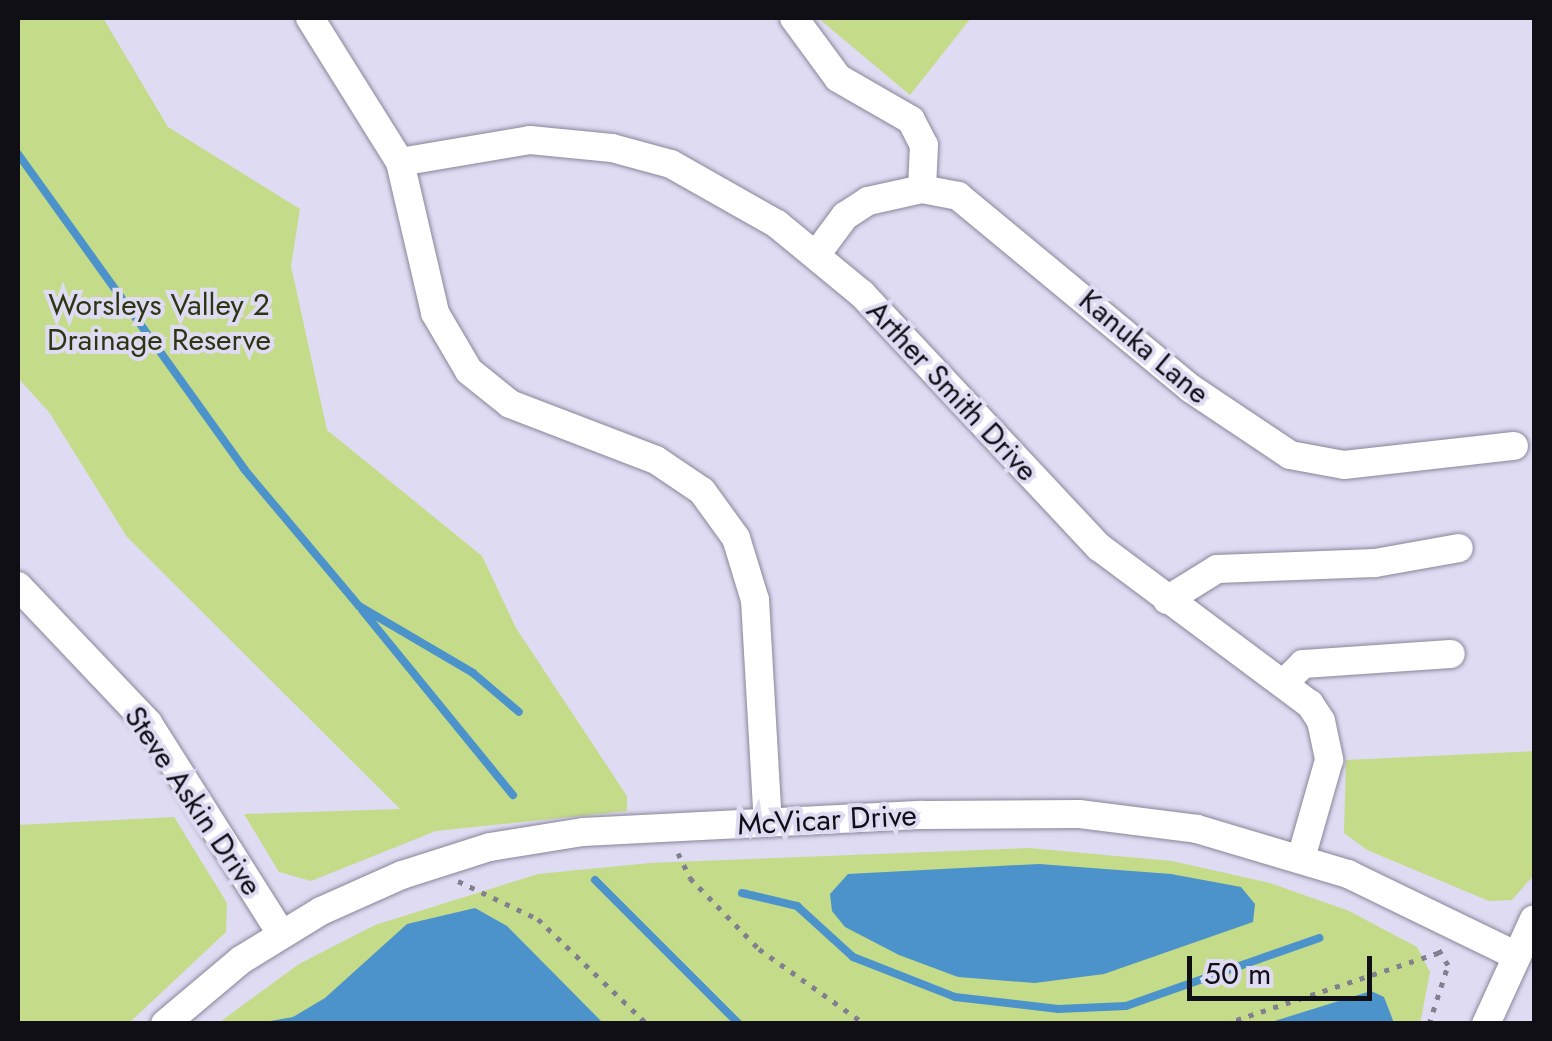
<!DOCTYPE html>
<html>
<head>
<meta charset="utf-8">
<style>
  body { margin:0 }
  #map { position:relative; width:1552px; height:1041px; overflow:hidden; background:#dfdbf2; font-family:Jost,sans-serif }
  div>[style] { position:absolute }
  .green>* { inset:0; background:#c4db8a }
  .water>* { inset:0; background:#4b93ca }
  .stream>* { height:8px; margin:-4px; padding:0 4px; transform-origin:4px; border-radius:4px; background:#4b93ca }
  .path>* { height:5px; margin-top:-2.5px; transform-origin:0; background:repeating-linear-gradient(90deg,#827f8f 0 5px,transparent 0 13px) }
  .roads { filter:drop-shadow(0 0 2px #89859a) drop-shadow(0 0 2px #89859a) }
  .minor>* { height:28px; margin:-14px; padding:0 14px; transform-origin:14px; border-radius:14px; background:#fff }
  span { translate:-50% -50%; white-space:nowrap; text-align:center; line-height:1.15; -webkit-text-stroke:8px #dfdbf2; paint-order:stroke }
  .park-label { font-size:30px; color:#2d3613 }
  .street-label { font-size:30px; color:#100f16 }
  .frame { position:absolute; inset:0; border:20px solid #100f16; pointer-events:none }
  .scale { position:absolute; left:1187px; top:956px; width:185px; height:45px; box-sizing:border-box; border:5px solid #100f16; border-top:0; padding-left:12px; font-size:30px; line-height:35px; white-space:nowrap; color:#100f16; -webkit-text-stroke:8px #dfdbf2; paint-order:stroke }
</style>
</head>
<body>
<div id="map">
  <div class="green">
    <i style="clip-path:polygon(18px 18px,103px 18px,168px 127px,300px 209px,291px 266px,327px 430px,482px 556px,516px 628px,627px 796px,627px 811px,436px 831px,311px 881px,279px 872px,244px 814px,400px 809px,127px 537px,49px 412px,18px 378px)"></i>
    <i style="clip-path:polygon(818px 18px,971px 18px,910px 95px)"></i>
    <i style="clip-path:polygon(1534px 751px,1534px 875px,1512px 900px,1489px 901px,1367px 850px,1344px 833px,1346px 760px)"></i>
    <i style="clip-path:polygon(174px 817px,227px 903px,226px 932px,129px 1023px,18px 1023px,18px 825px)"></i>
    <i style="clip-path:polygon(1029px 848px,1172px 861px,1270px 883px,1349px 911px,1417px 947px,1430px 972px,1420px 1024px,217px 1024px,299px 964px,375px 925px,538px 874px,650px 863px)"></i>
  </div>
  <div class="water">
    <i style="clip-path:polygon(1039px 864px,1171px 874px,1241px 887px,1255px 904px,1253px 922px,1104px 974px,1035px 983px,958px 977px,899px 955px,845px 927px,832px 911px,830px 894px,848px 874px)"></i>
    <i style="clip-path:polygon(475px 908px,507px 926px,603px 1023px,259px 1023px,293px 1017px,325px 998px,407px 924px)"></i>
    <i style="clip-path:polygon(1371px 991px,1384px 997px,1394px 1023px,1268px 1023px)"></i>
  </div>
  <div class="stream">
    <i style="left:18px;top:154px;width:388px;rotate:54.3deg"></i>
    <i style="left:244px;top:469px;width:179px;rotate:50deg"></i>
    <i style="left:359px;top:606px;width:132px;rotate:30.4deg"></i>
    <i style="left:473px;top:673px;width:60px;rotate:40.3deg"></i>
    <i style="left:362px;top:610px;width:239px;rotate:50.8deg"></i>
    <i style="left:595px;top:880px;width:204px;rotate:45deg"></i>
    <i style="left:742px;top:893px;width:57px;rotate:13.3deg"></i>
    <i style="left:797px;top:906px;width:76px;rotate:42.3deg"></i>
    <i style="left:853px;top:957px;width:110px;rotate:21.4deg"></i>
    <i style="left:955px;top:997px;width:104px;rotate:6.6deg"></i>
    <i style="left:1058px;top:1009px;width:68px;rotate:-2.5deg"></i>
    <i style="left:1126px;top:1006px;width:205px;rotate:-19.4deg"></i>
  </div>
  <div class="path">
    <i style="left:678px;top:853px;width:28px;rotate:64deg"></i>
    <i style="left:690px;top:878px;width:99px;rotate:45.8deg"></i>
    <i style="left:759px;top:949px;width:130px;rotate:35.3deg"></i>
    <i style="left:458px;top:881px;width:89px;rotate:25.4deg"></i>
    <i style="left:538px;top:919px;width:151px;rotate:43.9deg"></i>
    <i style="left:1224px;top:1024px;width:228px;rotate:-18.4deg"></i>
    <i style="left:1429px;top:1024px;width:62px;rotate:-72.1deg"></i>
    <i style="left:1448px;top:965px;width:21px;rotate:-121deg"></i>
  </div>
  <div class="roads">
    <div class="minor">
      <i style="left:310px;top:18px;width:170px;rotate:58deg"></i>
      <i style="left:400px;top:162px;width:155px;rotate:76.9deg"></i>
      <i style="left:435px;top:313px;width:67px;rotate:59.6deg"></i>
      <i style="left:469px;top:371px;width:53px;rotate:38.8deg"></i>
      <i style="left:510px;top:404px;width:156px;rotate:21deg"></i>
      <i style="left:656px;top:460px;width:55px;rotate:34deg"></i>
      <i style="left:702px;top:491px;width:58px;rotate:54.1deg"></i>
      <i style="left:736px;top:538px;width:65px;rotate:73deg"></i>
      <i style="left:755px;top:600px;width:223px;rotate:86.7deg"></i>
      <i style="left:794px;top:18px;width:74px;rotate:53.7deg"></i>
      <i style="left:838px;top:78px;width:84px;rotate:29.9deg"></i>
      <i style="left:911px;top:120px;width:28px;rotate:63deg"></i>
      <i style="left:924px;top:145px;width:44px;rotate:92.6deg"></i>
      <i style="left:400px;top:162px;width:132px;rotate:-9.6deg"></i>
      <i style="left:530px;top:140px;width:82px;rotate:5.6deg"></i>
      <i style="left:612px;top:148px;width:61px;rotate:15.2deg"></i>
      <i style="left:671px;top:164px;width:122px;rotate:29.5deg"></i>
      <i style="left:777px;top:224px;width:110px;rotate:39.5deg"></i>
      <i style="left:862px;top:294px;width:347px;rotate:46.9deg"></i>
      <i style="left:1099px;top:547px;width:263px;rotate:36.7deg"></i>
      <i style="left:1310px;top:704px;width:20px;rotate:57deg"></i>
      <i style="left:1321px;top:721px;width:40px;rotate:78deg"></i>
      <i style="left:1329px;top:760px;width:102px;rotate:105.9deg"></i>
      <i style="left:816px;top:255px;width:49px;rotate:-53.4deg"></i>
      <i style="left:845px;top:216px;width:27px;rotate:-33deg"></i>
      <i style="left:868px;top:201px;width:55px;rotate:-12.5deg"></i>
      <i style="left:922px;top:189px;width:37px;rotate:11deg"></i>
      <i style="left:958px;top:196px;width:301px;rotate:39.6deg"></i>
      <i style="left:1190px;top:388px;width:120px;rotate:33.8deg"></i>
      <i style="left:1290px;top:455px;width:55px;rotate:10.5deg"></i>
      <i style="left:1344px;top:465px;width:171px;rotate:-6.4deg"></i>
      <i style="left:18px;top:586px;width:189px;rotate:46.5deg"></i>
      <i style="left:148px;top:723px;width:249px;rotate:57.7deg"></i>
      <i style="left:1167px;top:600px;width:59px;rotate:-31.8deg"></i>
      <i style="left:1217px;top:569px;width:158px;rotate:-2.2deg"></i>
      <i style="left:1375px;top:563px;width:85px;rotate:-10.1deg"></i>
      <i style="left:1286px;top:681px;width:24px;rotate:-45deg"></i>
      <i style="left:1303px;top:664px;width:148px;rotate:-3.9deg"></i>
      <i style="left:165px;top:1024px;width:99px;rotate:-40.1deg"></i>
      <i style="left:241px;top:960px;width:94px;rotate:-31.5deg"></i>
      <i style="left:321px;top:911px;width:89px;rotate:-24deg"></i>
      <i style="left:402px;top:875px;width:92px;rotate:-17.7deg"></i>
      <i style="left:490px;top:847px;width:94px;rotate:-9.2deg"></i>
      <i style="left:583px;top:832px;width:340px;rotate:-2.9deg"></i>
      <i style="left:923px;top:815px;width:156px;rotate:-0.4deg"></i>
      <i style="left:1079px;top:814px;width:119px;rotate:7.2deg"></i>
      <i style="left:1197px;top:829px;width:158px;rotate:16.6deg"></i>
      <i style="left:1348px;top:874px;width:183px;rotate:25.9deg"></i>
      <i style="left:1486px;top:1024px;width:115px;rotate:-65.4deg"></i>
    </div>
  </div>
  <div class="park-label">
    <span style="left:159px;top:322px">Worsleys Valley 2<br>Drainage Reserve</span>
  </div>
  <div class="street-label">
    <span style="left:1144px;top:347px;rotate:40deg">Kanuka Lane</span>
    <span style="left:952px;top:391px;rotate:47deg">Arther Smith Drive</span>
    <span style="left:193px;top:801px;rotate:56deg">Steve Askin Drive</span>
    <span style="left:827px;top:820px;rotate:-3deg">McVicar Drive</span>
  </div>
  <div class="frame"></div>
  <div class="scale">50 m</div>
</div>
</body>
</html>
